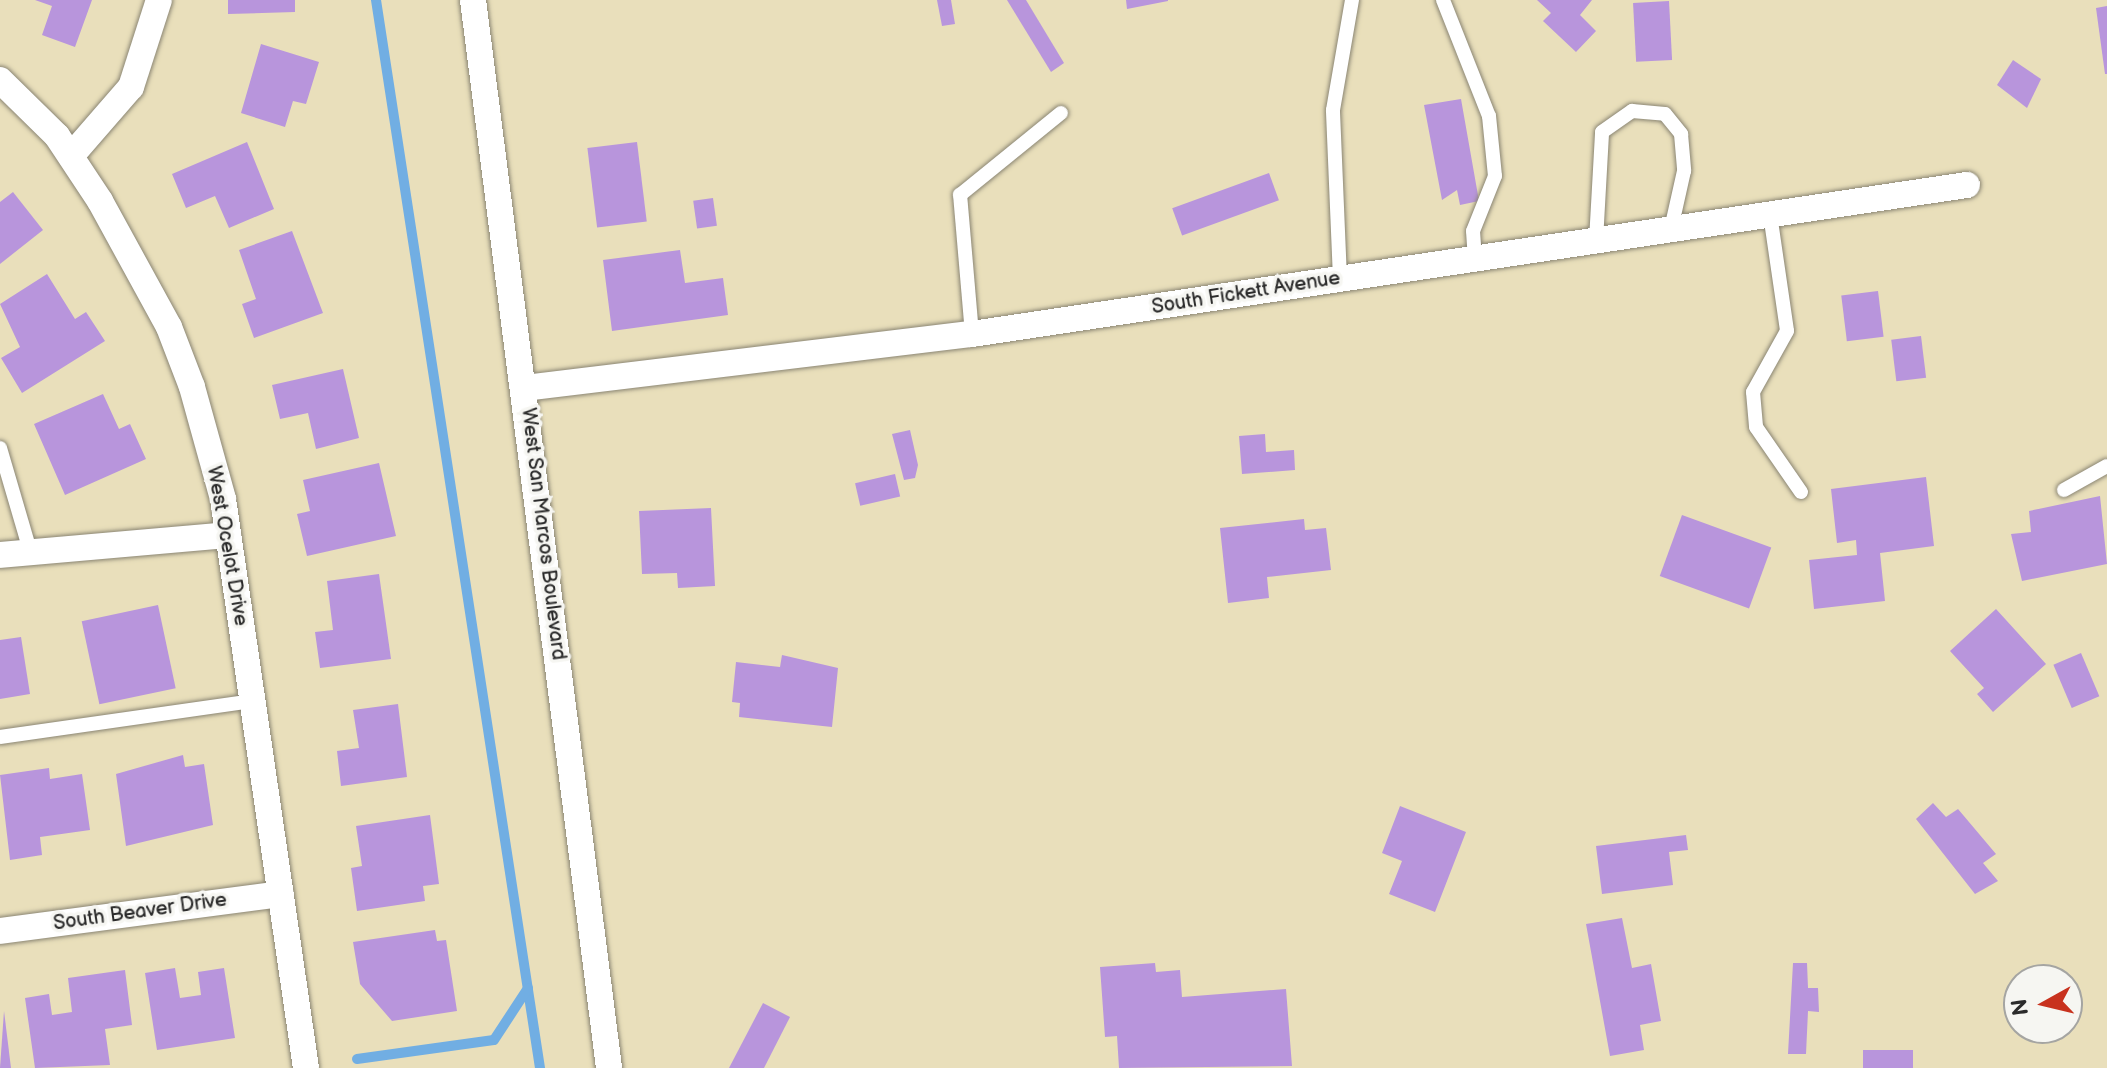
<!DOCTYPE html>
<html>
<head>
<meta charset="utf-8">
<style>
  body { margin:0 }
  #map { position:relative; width:2107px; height:1068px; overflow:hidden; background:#e9dfbb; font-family:"Balsamiq Sans",sans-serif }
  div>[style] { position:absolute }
  .stream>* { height:10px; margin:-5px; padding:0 5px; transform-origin:5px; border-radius:5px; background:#71aee3 }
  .building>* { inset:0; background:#b895dc; transform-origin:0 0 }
  .roads { filter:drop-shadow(0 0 2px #8a8573) drop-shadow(0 0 2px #8a8573) }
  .service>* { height:14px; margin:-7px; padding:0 7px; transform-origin:7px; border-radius:7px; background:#fff }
  .minor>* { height:26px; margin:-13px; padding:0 13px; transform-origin:13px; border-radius:13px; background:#fff }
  span { translate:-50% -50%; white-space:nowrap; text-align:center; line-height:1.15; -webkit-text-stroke:7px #f6f6f2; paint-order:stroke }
  .street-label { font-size:20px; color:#2b2b2b }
  .north { position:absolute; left:2003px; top:964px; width:80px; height:80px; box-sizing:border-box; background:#f6f6f2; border:2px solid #a5a5a2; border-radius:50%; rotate:262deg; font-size:22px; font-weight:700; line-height:32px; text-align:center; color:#2b2b2b }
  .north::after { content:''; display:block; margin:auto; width:28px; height:36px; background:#c8321e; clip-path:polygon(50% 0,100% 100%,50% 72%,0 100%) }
</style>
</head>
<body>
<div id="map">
  <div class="stream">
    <i style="left:376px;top:0;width:1081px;rotate:81.27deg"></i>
    <i style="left:357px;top:1059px;width:138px;rotate:-7.9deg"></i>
    <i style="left:494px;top:1040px;width:62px;rotate:-56.8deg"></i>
  </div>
  <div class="building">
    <i style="clip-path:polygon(35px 0,92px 0,75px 47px,42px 35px,52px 6px)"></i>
    <i style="clip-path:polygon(228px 0,295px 0,295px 12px,228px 14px)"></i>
    <i style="clip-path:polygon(937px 0,951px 0,955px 24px,942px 26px)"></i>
    <i style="clip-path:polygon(1007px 0,1026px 0,1064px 63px,1051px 72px)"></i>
    <i style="clip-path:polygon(1126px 0,1168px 0,1168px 1px,1127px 9px)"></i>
    <i style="clip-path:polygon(1537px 0,1592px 0,1580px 15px,1596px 31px,1576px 52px,1543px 21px,1551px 13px)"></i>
    <i style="left:1669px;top:1px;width:59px;height:36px;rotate:87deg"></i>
    <i style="clip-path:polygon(2107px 6px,2107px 74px,2105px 74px,2096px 8px)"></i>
    <i style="clip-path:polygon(261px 44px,319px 62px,306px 104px,293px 101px,285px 127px,241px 113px)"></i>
    <i style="clip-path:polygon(2013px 60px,2041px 79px,2027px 108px,1997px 85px)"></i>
    <i style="clip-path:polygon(1461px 99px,1479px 201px,1460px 205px,1457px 190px,1442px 200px,1424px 105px)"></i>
    <i style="clip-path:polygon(247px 142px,274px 209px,229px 228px,215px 196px,186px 208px,172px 174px)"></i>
    <i style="left:637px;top:142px;width:80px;height:50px;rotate:83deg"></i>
    <i style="left:1269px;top:173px;width:29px;height:103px;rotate:70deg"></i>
    <i style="clip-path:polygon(13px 192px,43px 230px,0 264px,0 202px)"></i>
    <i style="left:713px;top:198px;width:28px;height:20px;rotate:82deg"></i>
    <i style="clip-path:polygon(292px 231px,323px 313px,254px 338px,242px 304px,256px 299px,239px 250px)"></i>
    <i style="clip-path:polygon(680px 250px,685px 283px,723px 278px,728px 315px,612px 331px,603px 260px)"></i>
    <i style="clip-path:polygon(47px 274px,75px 319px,86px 312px,105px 341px,22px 393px,1px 358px,20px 347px,0 304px)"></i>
    <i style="left:1878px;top:291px;width:46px;height:37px;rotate:83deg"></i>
    <i style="left:1921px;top:336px;width:42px;height:30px;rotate:83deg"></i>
    <i style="clip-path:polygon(343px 369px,359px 438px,316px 449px,308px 413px,280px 419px,272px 385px)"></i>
    <i style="clip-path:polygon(103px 394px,119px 429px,130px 424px,146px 459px,65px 495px,34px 424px)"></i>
    <i style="clip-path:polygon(910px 430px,918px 465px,915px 478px,904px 480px,892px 434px)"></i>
    <i style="clip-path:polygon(1265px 434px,1266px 452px,1294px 450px,1295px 470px,1242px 474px,1239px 436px)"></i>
    <i style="clip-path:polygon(379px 463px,396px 536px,307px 556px,297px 514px,310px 511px,303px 480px)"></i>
    <i style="left:895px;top:474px;width:23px;height:41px;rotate:77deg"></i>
    <i style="clip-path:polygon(1926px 477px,1934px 546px,1880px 553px,1885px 601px,1814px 609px,1809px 560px,1857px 555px,1856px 540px,1837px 543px,1831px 489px)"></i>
    <i style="clip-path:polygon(2100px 496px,2107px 564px,2022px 581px,2011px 534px,2031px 532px,2029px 511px)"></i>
    <i style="clip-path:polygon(711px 508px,715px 586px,678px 588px,677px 573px,642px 574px,639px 511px)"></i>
    <i style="left:1682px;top:515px;width:95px;height:65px;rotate:20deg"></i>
    <i style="clip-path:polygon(1304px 519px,1305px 530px,1326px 528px,1331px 570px,1267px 577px,1269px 598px,1228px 603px,1220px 528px)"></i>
    <i style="clip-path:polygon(379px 574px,391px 659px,320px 668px,315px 632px,333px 630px,327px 581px)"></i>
    <i style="left:158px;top:605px;width:85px;height:78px;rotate:78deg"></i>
    <i style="clip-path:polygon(1996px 609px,2046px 664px,1993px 712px,1977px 694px,1984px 688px,1950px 651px)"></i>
    <i style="clip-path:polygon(21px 637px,30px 694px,0 699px,0 640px)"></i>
    <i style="left:2081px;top:653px;width:47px;height:30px;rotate:67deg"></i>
    <i style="clip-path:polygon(782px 655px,838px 668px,832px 727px,739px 717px,740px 703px,732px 702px,736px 662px,780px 667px)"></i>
    <i style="clip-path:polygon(398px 704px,407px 777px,341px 786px,337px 751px,359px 748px,353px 710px)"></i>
    <i style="clip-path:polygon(183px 755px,185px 767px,204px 764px,213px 825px,126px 846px,116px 774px)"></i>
    <i style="clip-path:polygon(49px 768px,50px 779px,82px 774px,90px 830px,40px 837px,42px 855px,10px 860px,0 775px)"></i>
    <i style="clip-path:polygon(1933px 803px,1946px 817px,1958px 809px,1996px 854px,1983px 863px,1998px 881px,1975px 894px,1916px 819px)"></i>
    <i style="clip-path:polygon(1400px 806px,1466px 832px,1435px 912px,1389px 894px,1402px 861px,1382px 853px)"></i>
    <i style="clip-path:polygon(430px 815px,439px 884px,423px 886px,425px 901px,357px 911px,351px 868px,362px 866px,356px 826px)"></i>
    <i style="clip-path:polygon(1686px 835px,1688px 850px,1669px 852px,1673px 885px,1602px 894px,1596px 846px)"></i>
    <i style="clip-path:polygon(1622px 918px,1632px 968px,1651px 964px,1661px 1021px,1640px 1025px,1644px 1050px,1610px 1056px,1586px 924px)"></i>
    <i style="clip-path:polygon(435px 930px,437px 941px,446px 940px,457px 1011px,392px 1021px,360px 984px,353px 942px)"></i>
    <i style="clip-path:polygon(1155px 963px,1156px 972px,1180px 970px,1182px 997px,1286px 989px,1292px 1066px,1119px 1068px,1117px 1036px,1105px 1037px,1100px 967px)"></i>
    <i style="clip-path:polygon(1793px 963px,1807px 963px,1808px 988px,1818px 988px,1819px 1012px,1808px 1011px,1806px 1054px,1788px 1054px)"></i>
    <i style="clip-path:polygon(175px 968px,180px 998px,201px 995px,198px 972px,224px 968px,235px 1038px,157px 1050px,145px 973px)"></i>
    <i style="clip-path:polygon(125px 970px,132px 1025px,105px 1029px,110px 1065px,35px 1068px,25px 998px,49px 994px,52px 1015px,72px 1012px,68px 978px)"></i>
    <i style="clip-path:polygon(763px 1003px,790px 1017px,764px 1068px,729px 1068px)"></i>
    <i style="clip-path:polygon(4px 1011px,11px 1068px,0 1068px)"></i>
    <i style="left:1863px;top:1050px;width:50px;height:18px"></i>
  </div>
  <div class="roads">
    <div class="service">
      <i style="left:1443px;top:0;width:125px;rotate:68.4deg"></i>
      <i style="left:1489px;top:116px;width:60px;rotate:84.3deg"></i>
      <i style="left:1495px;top:176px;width:59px;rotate:111.8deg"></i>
      <i style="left:1473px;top:231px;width:27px;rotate:86deg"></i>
      <i style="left:1770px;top:214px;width:118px;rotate:81.7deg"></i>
      <i style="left:1787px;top:331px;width:70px;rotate:119.1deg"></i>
      <i style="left:1753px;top:392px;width:35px;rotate:85deg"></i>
      <i style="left:1756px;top:427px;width:79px;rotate:55.3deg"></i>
      <i style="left:1596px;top:241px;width:109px;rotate:-86.8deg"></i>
      <i style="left:1602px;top:132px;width:37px;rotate:-35deg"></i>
      <i style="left:1632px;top:111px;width:33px;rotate:5deg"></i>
      <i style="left:1665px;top:114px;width:26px;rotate:51deg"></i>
      <i style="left:1681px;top:134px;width:37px;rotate:85deg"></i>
      <i style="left:1684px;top:171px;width:59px;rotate:102.6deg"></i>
      <i style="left:1340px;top:279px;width:169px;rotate:-92.4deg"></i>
      <i style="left:1333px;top:110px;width:112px;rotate:-80.2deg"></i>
      <i style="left:972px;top:334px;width:140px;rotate:-94.9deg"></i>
      <i style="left:960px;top:195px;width:130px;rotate:-39.1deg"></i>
      <i style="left:0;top:448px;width:110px;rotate:73.7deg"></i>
      <i style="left:2064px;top:490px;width:49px;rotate:-29.2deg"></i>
      <i style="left:0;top:737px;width:256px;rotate:-8.1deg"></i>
    </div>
    <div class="minor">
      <i style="left:473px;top:0;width:1077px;rotate:82.74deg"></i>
      <i style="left:0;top:80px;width:80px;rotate:44.5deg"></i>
      <i style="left:57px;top:136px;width:78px;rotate:56.5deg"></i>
      <i style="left:100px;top:201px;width:144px;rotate:61.3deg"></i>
      <i style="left:169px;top:327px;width:64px;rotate:69deg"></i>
      <i style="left:192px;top:387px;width:116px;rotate:74.5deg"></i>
      <i style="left:223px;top:499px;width:575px;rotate:81.7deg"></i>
      <i style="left:71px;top:156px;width:91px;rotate:-49deg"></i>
      <i style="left:131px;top:87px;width:91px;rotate:-72.2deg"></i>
      <i style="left:524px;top:388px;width:451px;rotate:-6.9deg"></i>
      <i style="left:972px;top:334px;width:1006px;rotate:-8.52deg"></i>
      <i style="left:0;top:555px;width:229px;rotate:-5deg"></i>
      <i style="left:0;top:931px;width:283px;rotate:-7.5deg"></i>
    </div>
  </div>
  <div class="street-label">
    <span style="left:1246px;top:293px;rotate:-9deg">South Fickett Avenue</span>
    <span style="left:543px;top:534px;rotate:83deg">West San Marcos Boulevard</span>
    <span style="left:227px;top:546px;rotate:80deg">West Ocelot Drive</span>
    <span style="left:140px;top:912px;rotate:-8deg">South Beaver Drive</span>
  </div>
  <div class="north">N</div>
</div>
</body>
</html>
